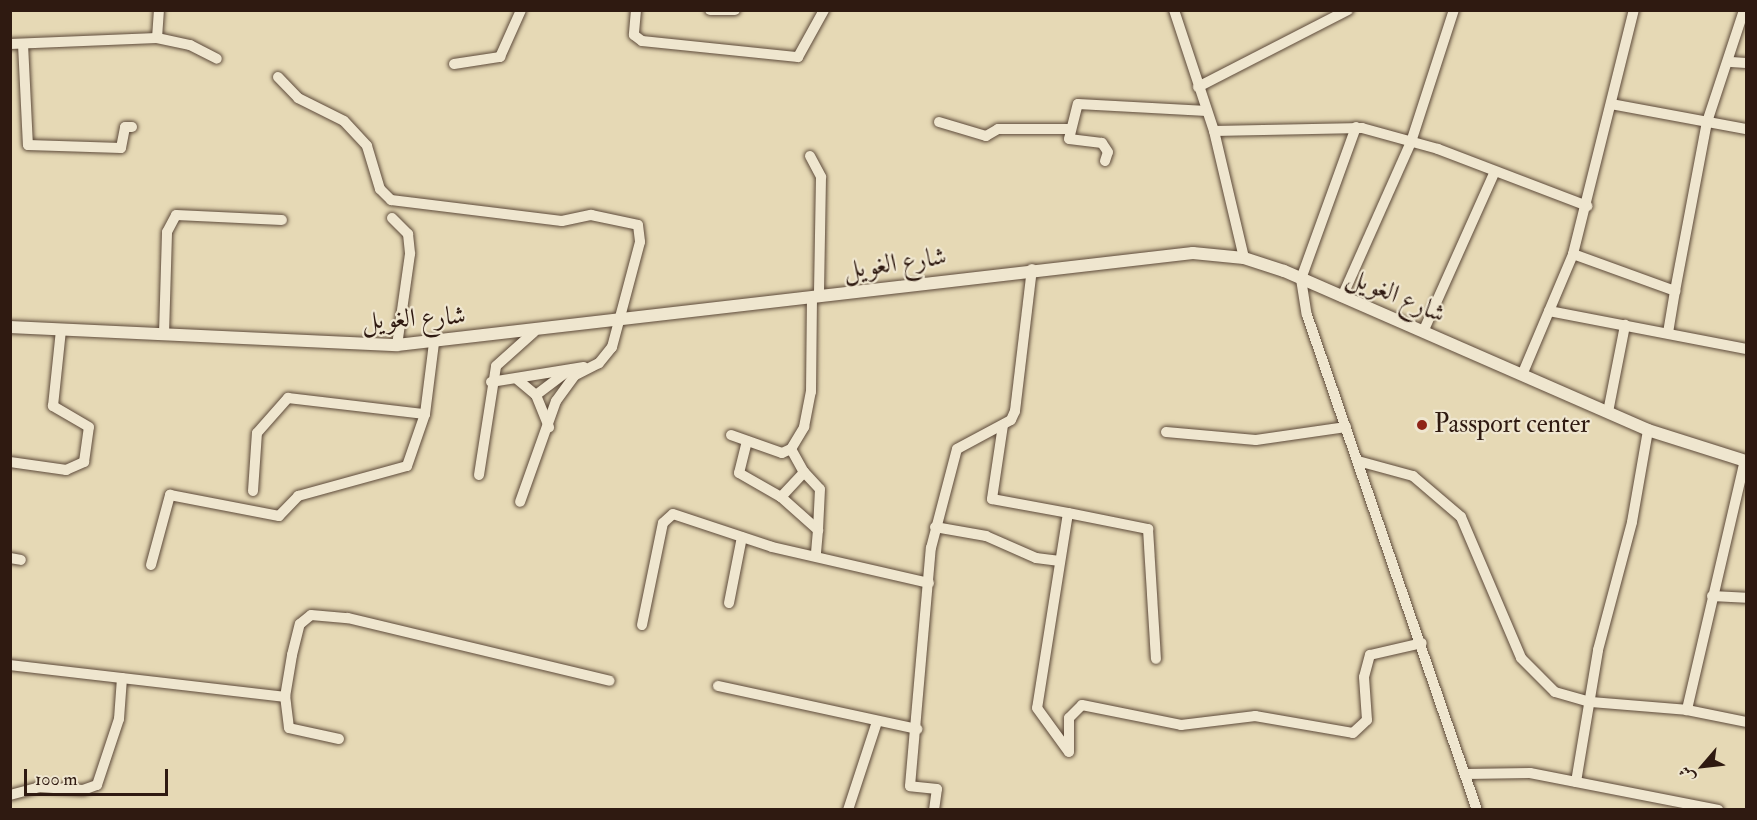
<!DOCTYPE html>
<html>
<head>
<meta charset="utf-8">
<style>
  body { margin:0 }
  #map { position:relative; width:1757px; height:820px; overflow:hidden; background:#e6d9b5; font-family:"IM FELL Double Pica",Amiri,serif }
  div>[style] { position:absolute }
  .roads { filter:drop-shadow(0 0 2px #5d4a3a) drop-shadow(0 0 2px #5d4a3a) }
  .minor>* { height:10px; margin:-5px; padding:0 5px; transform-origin:5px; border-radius:5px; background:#efe6cf }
  .tertiary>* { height:12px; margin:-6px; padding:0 6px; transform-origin:6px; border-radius:6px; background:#efe6cf }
  .dots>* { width:16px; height:16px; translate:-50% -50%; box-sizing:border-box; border:3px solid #efe6cf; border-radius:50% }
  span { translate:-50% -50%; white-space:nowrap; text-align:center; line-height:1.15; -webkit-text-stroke:4.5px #efe6cf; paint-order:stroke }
  .street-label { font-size:26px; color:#2f1a11 }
  .poi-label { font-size:26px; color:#2f1a11 }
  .left { translate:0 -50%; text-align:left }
  .frame { position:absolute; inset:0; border:12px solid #2f1a11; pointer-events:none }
  .north { position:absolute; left:1673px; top:736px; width:60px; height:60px; -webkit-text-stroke:4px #efe6cf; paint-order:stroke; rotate:242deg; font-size:16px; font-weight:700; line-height:24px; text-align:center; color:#2f1a11 }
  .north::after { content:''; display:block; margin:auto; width:21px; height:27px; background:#2f1a11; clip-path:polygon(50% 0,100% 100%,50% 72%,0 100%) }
  .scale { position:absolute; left:24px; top:769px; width:144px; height:27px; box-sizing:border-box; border:3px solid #2f1a11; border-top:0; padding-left:8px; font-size:18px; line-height:21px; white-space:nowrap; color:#2f1a11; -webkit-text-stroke:4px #efe6cf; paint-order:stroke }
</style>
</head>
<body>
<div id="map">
  <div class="roads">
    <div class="minor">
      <i style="left:636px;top:10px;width:25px;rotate:95deg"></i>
      <i style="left:634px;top:35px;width:10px;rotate:37deg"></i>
      <i style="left:642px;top:41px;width:157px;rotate:5.9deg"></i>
      <i style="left:798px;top:57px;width:54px;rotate:-61deg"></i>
      <i style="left:710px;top:10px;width:25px"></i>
      <i style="left:1174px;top:10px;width:127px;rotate:71.7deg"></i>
      <i style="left:1214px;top:131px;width:130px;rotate:76.7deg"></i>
      <i style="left:157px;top:38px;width:34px;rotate:12deg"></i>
      <i style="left:190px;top:45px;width:30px;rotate:27deg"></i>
      <i style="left:10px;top:44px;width:147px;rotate:-2.3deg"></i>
      <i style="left:157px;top:38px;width:28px;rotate:-86deg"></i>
      <i style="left:23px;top:44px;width:101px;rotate:87.2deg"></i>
      <i style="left:28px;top:145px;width:93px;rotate:1.8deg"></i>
      <i style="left:121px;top:148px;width:21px;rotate:-79deg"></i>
      <i style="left:125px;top:127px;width:7px"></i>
      <i style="left:1731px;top:62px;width:15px;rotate:4deg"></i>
      <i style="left:454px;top:64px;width:47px;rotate:-8.7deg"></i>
      <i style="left:500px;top:57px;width:51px;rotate:-65.9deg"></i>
      <i style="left:278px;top:77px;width:29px;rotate:46deg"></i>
      <i style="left:298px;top:98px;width:51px;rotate:26.6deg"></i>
      <i style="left:344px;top:121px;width:34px;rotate:47deg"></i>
      <i style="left:367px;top:146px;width:45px;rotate:73.2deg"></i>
      <i style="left:380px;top:189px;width:16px;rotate:45deg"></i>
      <i style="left:391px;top:200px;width:172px;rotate:7deg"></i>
      <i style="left:562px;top:221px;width:30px;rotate:-12deg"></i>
      <i style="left:591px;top:215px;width:48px;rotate:12deg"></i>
      <i style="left:638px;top:225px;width:17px;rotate:83deg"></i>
      <i style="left:640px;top:242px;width:109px;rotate:104.9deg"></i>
      <i style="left:612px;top:347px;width:21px;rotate:129deg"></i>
      <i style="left:599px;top:363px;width:27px;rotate:153deg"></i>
      <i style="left:575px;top:375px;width:32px;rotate:126deg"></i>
      <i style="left:556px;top:401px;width:107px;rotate:109.6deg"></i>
      <i style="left:1198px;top:87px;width:169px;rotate:-27.2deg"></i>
      <i style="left:1611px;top:104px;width:137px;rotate:10.5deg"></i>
      <i style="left:939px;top:122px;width:49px;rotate:16.6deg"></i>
      <i style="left:986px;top:136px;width:14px;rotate:-30deg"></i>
      <i style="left:998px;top:129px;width:70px"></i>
      <i style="left:1356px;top:127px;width:162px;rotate:109.9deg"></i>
      <i style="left:1301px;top:279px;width:36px;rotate:81deg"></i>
      <i style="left:1307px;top:315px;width:523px;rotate:71.05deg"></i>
      <i style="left:1214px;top:131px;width:148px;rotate:-1.2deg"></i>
      <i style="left:1362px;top:128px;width:79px;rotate:15.4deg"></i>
      <i style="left:1438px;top:149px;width:160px;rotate:20.9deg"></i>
      <i style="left:810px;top:156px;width:24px;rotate:62deg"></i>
      <i style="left:821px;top:177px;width:120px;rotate:91deg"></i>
      <i style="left:1105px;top:161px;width:9px;rotate:-72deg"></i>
      <i style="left:1108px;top:152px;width:11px;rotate:-124deg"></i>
      <i style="left:1102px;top:143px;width:33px;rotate:-173deg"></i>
      <i style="left:1069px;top:139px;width:36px;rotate:-76deg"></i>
      <i style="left:1078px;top:104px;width:129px;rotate:3.1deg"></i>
      <i style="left:392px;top:218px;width:23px;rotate:45deg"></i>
      <i style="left:408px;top:234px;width:20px;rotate:84deg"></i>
      <i style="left:410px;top:254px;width:92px;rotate:98.1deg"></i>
      <i style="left:1573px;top:254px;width:109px;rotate:19.9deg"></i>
      <i style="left:1675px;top:291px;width:43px;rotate:99.5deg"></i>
      <i style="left:1675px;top:291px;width:172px;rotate:-79.3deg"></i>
      <i style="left:1707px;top:122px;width:118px;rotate:-71.7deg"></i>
      <i style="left:1342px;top:297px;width:170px;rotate:-66deg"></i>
      <i style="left:1411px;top:142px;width:139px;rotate:-72deg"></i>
      <i style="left:1549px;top:311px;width:201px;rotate:10.9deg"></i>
      <i style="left:1423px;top:332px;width:174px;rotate:-65.9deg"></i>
      <i style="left:164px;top:334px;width:102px;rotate:-88.3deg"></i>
      <i style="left:167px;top:232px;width:19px;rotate:-62deg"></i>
      <i style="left:176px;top:215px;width:106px;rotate:2.7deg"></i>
      <i style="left:1522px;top:375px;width:131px;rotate:-67.1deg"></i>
      <i style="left:1573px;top:254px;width:252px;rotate:-76deg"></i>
      <i style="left:518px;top:380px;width:23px;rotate:40deg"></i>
      <i style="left:536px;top:395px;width:35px;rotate:68deg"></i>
      <i style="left:491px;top:382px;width:94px;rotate:-9.2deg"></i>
      <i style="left:536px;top:395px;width:41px;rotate:-37.1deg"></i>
      <i style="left:1608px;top:412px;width:89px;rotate:-78.9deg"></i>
      <i style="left:1003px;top:425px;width:75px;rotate:98.5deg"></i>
      <i style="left:992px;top:499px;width:77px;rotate:10.4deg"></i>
      <i style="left:1068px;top:513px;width:197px;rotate:99deg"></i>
      <i style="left:1037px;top:708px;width:54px;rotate:54deg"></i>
      <i style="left:1069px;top:752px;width:34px;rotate:-90deg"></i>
      <i style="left:1069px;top:718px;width:18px;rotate:-45deg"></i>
      <i style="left:1082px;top:705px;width:101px;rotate:11.4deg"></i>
      <i style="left:1181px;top:725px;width:75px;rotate:-6.9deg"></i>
      <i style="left:1255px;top:716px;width:99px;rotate:9.8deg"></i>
      <i style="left:1353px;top:733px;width:19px;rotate:-43deg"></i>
      <i style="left:1367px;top:720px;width:43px;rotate:-94deg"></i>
      <i style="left:1364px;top:677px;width:23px;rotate:-75deg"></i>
      <i style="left:1370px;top:655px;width:53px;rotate:-13deg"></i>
      <i style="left:1166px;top:432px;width:90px;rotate:5.1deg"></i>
      <i style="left:1256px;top:440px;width:91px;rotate:-8.2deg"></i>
      <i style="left:731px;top:435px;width:54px;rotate:19.4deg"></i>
      <i style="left:782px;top:453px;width:10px;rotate:-24deg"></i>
      <i style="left:791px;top:449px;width:26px;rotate:-59deg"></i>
      <i style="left:804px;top:427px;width:36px;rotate:-79deg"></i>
      <i style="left:811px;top:392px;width:94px;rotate:-89.4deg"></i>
      <i style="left:747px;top:441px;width:33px;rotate:104deg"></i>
      <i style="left:739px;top:473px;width:48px;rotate:29.7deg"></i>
      <i style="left:781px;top:497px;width:50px;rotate:41.7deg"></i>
      <i style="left:818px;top:530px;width:24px;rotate:95deg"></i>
      <i style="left:791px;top:449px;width:26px;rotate:61deg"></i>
      <i style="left:1745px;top:460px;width:257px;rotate:103.1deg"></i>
      <i style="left:1687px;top:710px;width:60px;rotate:11.5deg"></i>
      <i style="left:1358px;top:461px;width:57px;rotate:15.3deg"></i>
      <i style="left:1413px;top:476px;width:63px;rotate:40.5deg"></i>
      <i style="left:1461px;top:517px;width:153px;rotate:66.9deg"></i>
      <i style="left:1521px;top:658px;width:48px;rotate:45deg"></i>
      <i style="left:1555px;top:692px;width:36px;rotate:16deg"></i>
      <i style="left:1590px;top:702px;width:97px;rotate:4.7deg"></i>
      <i style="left:10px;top:462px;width:57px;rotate:8.1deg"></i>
      <i style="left:66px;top:470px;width:20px;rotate:-24deg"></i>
      <i style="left:84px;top:462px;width:35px;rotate:-82deg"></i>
      <i style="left:89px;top:427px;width:42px;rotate:-149.7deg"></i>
      <i style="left:53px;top:406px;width:76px;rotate:-84deg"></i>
      <i style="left:479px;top:475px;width:110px;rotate:-81.1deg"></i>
      <i style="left:496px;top:366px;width:51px;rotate:-41.8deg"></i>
      <i style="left:253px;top:491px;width:58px;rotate:-86.1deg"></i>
      <i style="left:257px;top:433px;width:47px;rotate:-48.5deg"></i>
      <i style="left:288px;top:398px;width:138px;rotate:6.7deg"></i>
      <i style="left:781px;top:497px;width:34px;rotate:-47deg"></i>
      <i style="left:804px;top:472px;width:23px;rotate:47deg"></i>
      <i style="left:820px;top:489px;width:41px;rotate:92.8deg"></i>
      <i style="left:1068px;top:513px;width:82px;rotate:11.3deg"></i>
      <i style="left:1148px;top:529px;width:130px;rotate:86.5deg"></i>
      <i style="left:935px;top:527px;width:52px;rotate:10deg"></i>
      <i style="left:986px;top:536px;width:55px;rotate:23.7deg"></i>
      <i style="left:1036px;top:558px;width:24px;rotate:7deg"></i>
      <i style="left:10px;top:558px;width:11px;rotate:10deg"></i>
      <i style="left:151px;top:565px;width:73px;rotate:-74.8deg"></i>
      <i style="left:170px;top:495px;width:111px;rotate:10.9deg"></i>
      <i style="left:279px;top:516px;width:28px;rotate:-46deg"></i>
      <i style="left:298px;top:496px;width:113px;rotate:-15.4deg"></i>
      <i style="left:407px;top:466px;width:55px;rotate:-70.9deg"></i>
      <i style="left:425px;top:414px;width:72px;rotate:-82.8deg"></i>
      <i style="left:1712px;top:596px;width:34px;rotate:3deg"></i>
      <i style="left:729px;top:603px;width:67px;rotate:-78.9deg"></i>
      <i style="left:642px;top:625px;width:104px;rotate:-78.4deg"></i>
      <i style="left:663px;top:523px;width:13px;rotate:-42deg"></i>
      <i style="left:673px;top:514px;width:104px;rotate:18.4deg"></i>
      <i style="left:772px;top:547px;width:161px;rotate:12.9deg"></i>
      <i style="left:10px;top:665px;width:277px;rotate:6.6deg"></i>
      <i style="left:718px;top:686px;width:204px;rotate:12.2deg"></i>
      <i style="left:339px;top:739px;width:51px;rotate:-167.6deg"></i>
      <i style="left:289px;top:728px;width:31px;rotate:-97deg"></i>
      <i style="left:285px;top:697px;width:43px;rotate:-80.5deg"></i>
      <i style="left:292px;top:655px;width:32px;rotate:-76deg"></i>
      <i style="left:300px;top:624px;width:14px;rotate:-39deg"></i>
      <i style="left:311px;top:615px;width:37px;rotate:5deg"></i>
      <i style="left:348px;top:618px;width:269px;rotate:13.5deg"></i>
      <i style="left:1466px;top:774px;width:64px;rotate:-0.9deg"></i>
      <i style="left:1530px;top:773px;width:192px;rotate:11.1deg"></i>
      <i style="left:1576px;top:782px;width:134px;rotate:-80.5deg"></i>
      <i style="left:1598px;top:650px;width:132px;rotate:-75.1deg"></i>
      <i style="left:1632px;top:522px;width:93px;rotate:-80.1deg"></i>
      <i style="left:10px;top:795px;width:30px;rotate:-15deg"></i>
      <i style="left:39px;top:787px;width:44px;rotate:3.9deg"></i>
      <i style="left:83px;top:790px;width:15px;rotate:-20deg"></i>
      <i style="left:97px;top:785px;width:70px;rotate:-71.6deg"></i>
      <i style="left:119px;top:719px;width:41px;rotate:-85.8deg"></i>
      <i style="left:848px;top:810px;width:93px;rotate:-71.8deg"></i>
      <i style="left:934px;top:810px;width:21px;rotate:-82deg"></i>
      <i style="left:937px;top:789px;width:27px;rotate:-174deg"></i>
      <i style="left:910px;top:786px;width:239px;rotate:-85deg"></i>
      <i style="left:931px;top:548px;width:102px;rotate:-75.3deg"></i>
      <i style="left:957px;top:449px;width:61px;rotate:-28.2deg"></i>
      <i style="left:1011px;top:420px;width:10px;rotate:-66deg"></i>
      <i style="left:1015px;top:411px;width:143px;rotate:-83.2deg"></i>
    </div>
    <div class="tertiary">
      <i style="left:10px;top:327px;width:387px;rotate:2.7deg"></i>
      <i style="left:397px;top:345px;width:801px;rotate:-6.59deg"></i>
      <i style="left:1193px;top:253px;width:51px;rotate:5.6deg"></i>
      <i style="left:1244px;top:258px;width:42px;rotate:18deg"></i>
      <i style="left:1284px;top:271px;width:397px;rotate:23.6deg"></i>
      <i style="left:1648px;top:430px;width:103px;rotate:17.6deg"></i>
    </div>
  </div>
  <div class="dots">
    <i style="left:1422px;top:425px;background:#8f2418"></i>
  </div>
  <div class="street-label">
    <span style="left:895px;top:264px;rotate:-8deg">شارع الغويل</span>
    <span style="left:1396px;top:296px;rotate:23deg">شارع الغويل</span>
    <span style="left:414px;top:319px;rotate:-3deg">شارع الغويل</span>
  </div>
  <div class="poi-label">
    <span class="left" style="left:1434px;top:425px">Passport center</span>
  </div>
  <div class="frame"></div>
  <div class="north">ش</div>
  <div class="scale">100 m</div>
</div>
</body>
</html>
